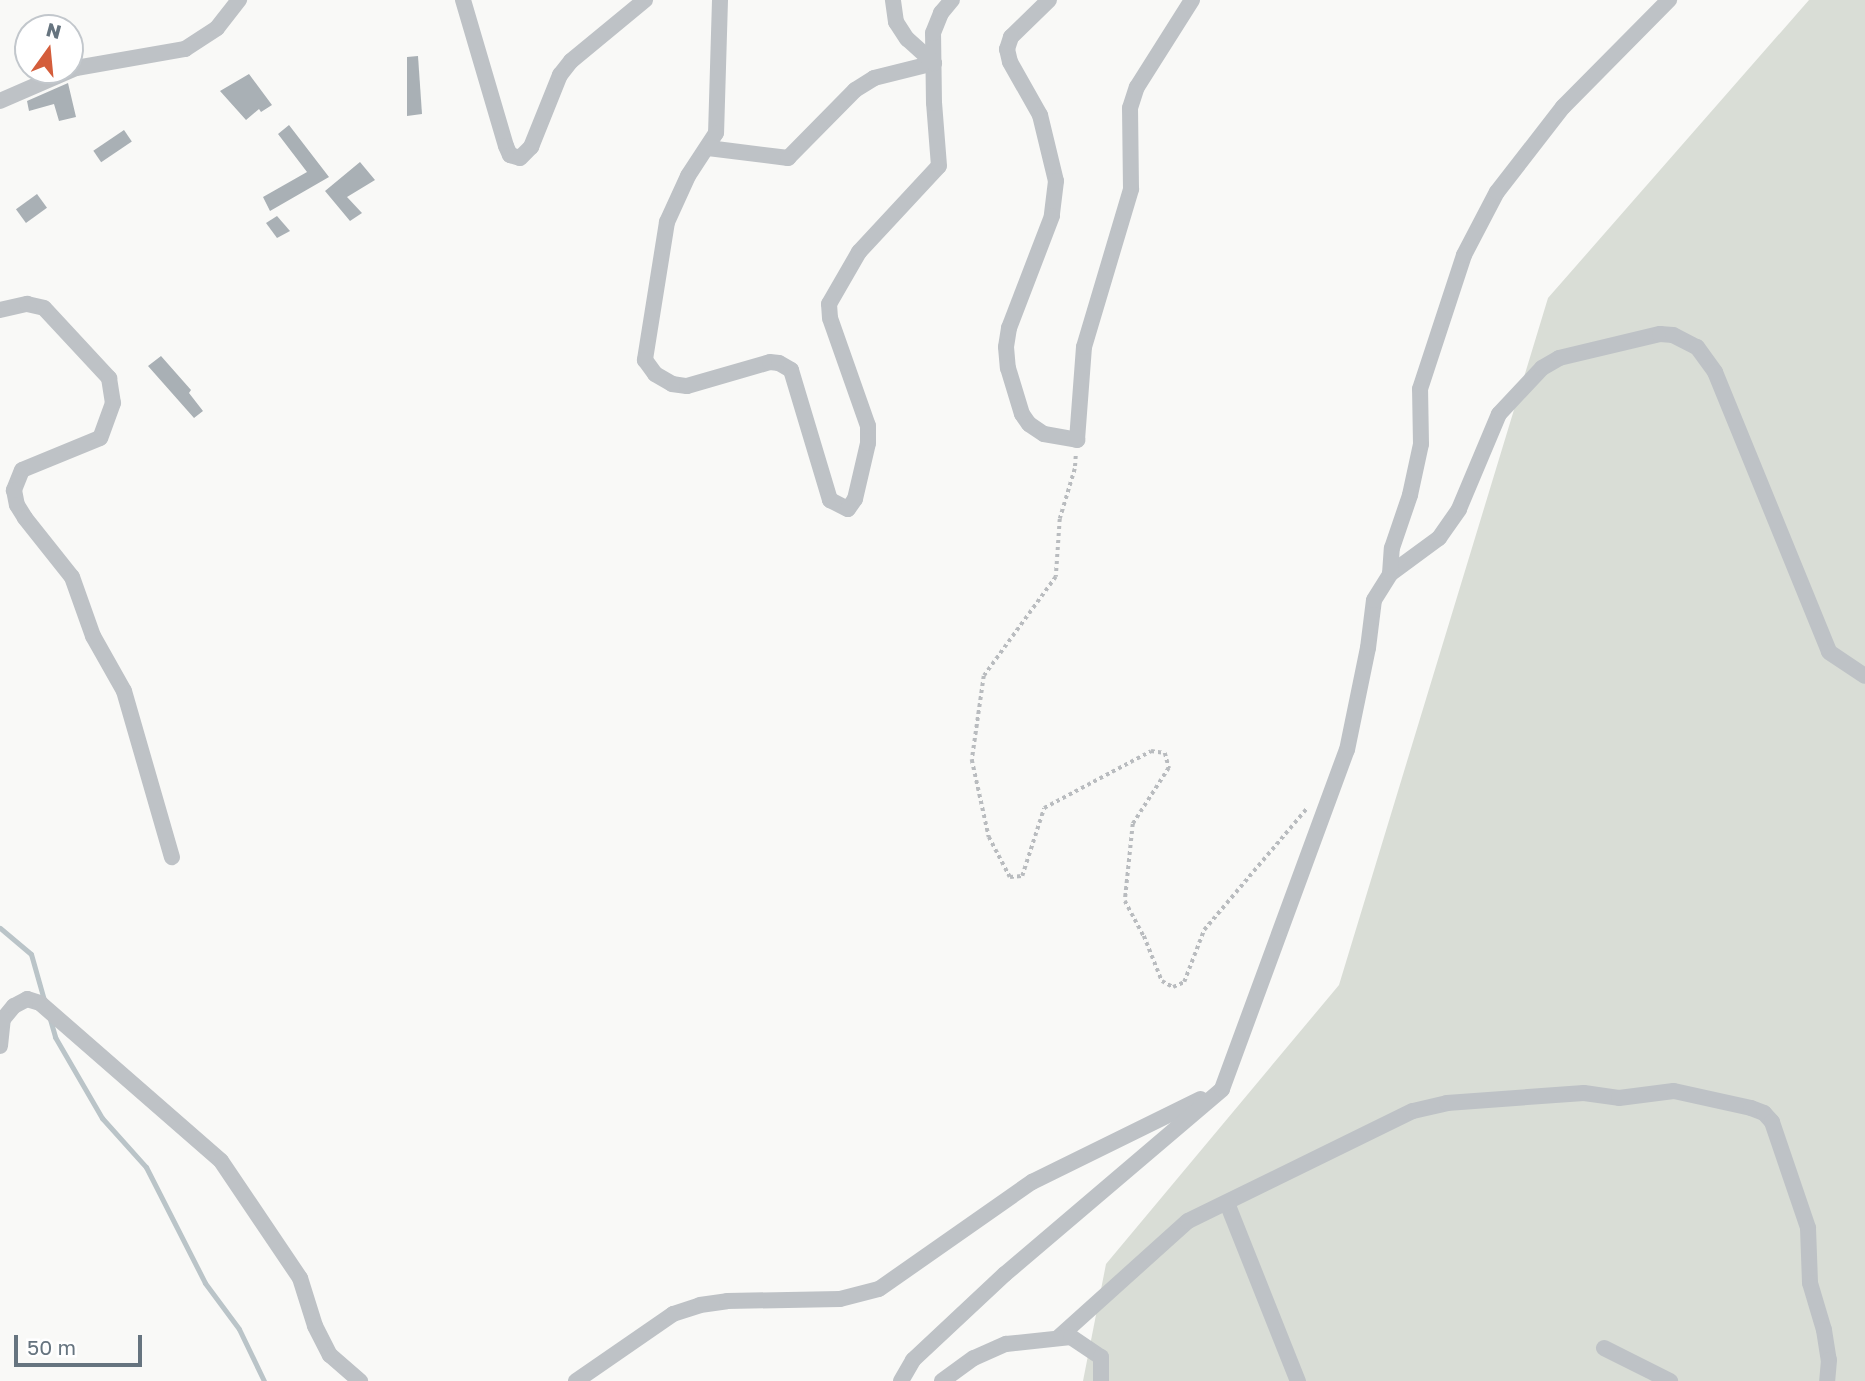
<!DOCTYPE html>
<html>
<head>
<meta charset="utf-8">
<style>
  body { margin:0 }
  #map { position:relative; width:1865px; height:1381px; overflow:hidden; background:#f9f9f7; font-family:"Golos Text",sans-serif }
  div>[style] { position:absolute }
  .green>* { inset:0; background:#d9ddd6 }
  .stream>* { height:5px; margin:-2.5px; padding:0 2.5px; transform-origin:2.5px; border-radius:2.5px; background:#bac4c8 }
  .building>* { inset:0; background:#a9b0b5; transform-origin:0 0 }
  .path>* { height:3.5px; margin-top:-1.75px; transform-origin:0; background:repeating-linear-gradient(90deg,#b9bcbf 0 3.5px,transparent 0 7px) }
  .minor>* { height:16px; margin:-8px; padding:0 8px; transform-origin:8px; border-radius:8px; background:#bec2c6 }
  span { translate:-50% -50%; white-space:nowrap; text-align:center; line-height:1.15; -webkit-text-stroke:7px #fff; paint-order:stroke }
  .north { position:absolute; left:14px; top:14px; width:70px; height:70px; box-sizing:border-box; background:#fff; border:2px solid #c2c7cc; border-radius:50%; rotate:15deg; font-size:19px; font-weight:700; line-height:28px; text-align:center; color:#66747f }
  .north::after { content:''; display:block; margin:auto; width:24px; height:32px; background:#d45d3b; clip-path:polygon(50% 0,100% 100%,50% 72%,0 100%) }
  .scale { position:absolute; left:14px; top:1335px; width:128px; height:32px; box-sizing:border-box; border:4px solid #66747f; border-top:0; padding-left:9px; font-size:21px; line-height:24px; white-space:nowrap; color:#66747f; -webkit-text-stroke:5px #fff; paint-order:stroke }
</style>
</head>
<body>
<div id="map">
  <div class="green">
    <i style="clip-path:polygon(1809px 0,1865px 0,1865px 1381px,1083px 1381px,1106px 1264px,1339px 985px,1548px 298px)"></i>
  </div>
  <div class="stream">
    <i style="left:0;top:928px;width:40px;rotate:40deg"></i>
    <i style="left:31px;top:954px;width:48px;rotate:74.2deg"></i>
    <i style="left:50px;top:1019px;width:19px;rotate:74deg"></i>
    <i style="left:55px;top:1037px;width:94px;rotate:59.9deg"></i>
    <i style="left:102px;top:1118px;width:66px;rotate:48.1deg"></i>
    <i style="left:146px;top:1167px;width:130px;rotate:63deg"></i>
    <i style="left:205px;top:1283px;width:57px;rotate:53.5deg"></i>
    <i style="left:239px;top:1329px;width:58px;rotate:64.3deg"></i>
  </div>
  <div class="building">
    <i style="clip-path:polygon(418px 56px,422px 114px,407px 116px,407px 57px)"></i>
    <i style="clip-path:polygon(249px 74px,272px 105px,261px 112px,259px 109px,246px 120px,220px 91px)"></i>
    <i style="clip-path:polygon(68px 83px,76px 117px,59px 121px,54px 104px,29px 111px,27px 101px)"></i>
    <i style="clip-path:polygon(289px 125px,329px 177px,270px 211px,263px 197px,307px 172px,278px 134px)"></i>
    <i style="left:124px;top:130px;width:14px;height:37px;rotate:56deg"></i>
    <i style="clip-path:polygon(360px 162px,375px 180px,347px 197px,362px 213px,350px 221px,325px 191px)"></i>
    <i style="left:37px;top:194px;width:17px;height:26px;rotate:54deg"></i>
    <i style="clip-path:polygon(277px 216px,290px 231px,277px 238px,266px 223px)"></i>
    <i style="clip-path:polygon(161px 356px,191px 390px,189px 393px,203px 411px,194px 418px,148px 366px)"></i>
  </div>
  <div class="path">
    <i style="left:1076px;top:456px;width:13px;rotate:94deg"></i>
    <i style="left:1075px;top:469px;width:52px;rotate:106.7deg"></i>
    <i style="left:1060px;top:519px;width:58px;rotate:93.9deg"></i>
    <i style="left:1056px;top:577px;width:122px;rotate:126deg"></i>
    <i style="left:984px;top:676px;width:85px;rotate:98.1deg"></i>
    <i style="left:972px;top:760px;width:79px;rotate:77.6deg"></i>
    <i style="left:989px;top:837px;width:45px;rotate:62.3deg"></i>
    <i style="left:1010px;top:877px;width:12px;rotate:-5deg"></i>
    <i style="left:1022px;top:876px;width:71px;rotate:-72.1deg"></i>
    <i style="left:1044px;top:808px;width:121px;rotate:-28deg"></i>
    <i style="left:1151px;top:751px;width:14px;rotate:8deg"></i>
    <i style="left:1165px;top:753px;width:16px;rotate:75deg"></i>
    <i style="left:1169px;top:768px;width:67px;rotate:122.7deg"></i>
    <i style="left:1133px;top:824px;width:77px;rotate:95.9deg"></i>
    <i style="left:1125px;top:901px;width:40px;rotate:62deg"></i>
    <i style="left:1144px;top:936px;width:48px;rotate:68.2deg"></i>
    <i style="left:1162px;top:981px;width:13px;rotate:29deg"></i>
    <i style="left:1173px;top:987px;width:12px;rotate:-24deg"></i>
    <i style="left:1184px;top:982px;width:56px;rotate:-69deg"></i>
    <i style="left:1204px;top:930px;width:160px;rotate:-49.8deg"></i>
  </div>
  <div class="minor">
    <i style="left:463px;top:0;width:152px;rotate:73.6deg"></i>
    <i style="left:506px;top:146px;width:10px;rotate:66deg"></i>
    <i style="left:510px;top:155px;width:10px;rotate:17deg"></i>
    <i style="left:520px;top:158px;width:16px;rotate:-45deg"></i>
    <i style="left:531px;top:147px;width:78px;rotate:-68.1deg"></i>
    <i style="left:560px;top:75px;width:18px;rotate:-52deg"></i>
    <i style="left:571px;top:61px;width:96px;rotate:-39.5deg"></i>
    <i style="left:720px;top:0;width:133px;rotate:91.7deg"></i>
    <i style="left:716px;top:133px;width:51px;rotate:123.1deg"></i>
    <i style="left:688px;top:176px;width:51px;rotate:114.5deg"></i>
    <i style="left:667px;top:222px;width:140px;rotate:99.1deg"></i>
    <i style="left:645px;top:360px;width:17px;rotate:54deg"></i>
    <i style="left:655px;top:374px;width:20px;rotate:30deg"></i>
    <i style="left:672px;top:384px;width:15px;rotate:8deg"></i>
    <i style="left:687px;top:386px;width:86px;rotate:-16.1deg"></i>
    <i style="left:770px;top:362px;width:9px;rotate:6deg"></i>
    <i style="left:779px;top:363px;width:14px;rotate:30deg"></i>
    <i style="left:791px;top:370px;width:136px;rotate:73.3deg"></i>
    <i style="left:830px;top:500px;width:20px;rotate:27deg"></i>
    <i style="left:848px;top:509px;width:12px;rotate:-55deg"></i>
    <i style="left:855px;top:499px;width:57px;rotate:-76.9deg"></i>
    <i style="left:868px;top:443px;width:17px;rotate:-90deg"></i>
    <i style="left:868px;top:426px;width:114px;rotate:-109.4deg"></i>
    <i style="left:830px;top:318px;width:14px;rotate:-94deg"></i>
    <i style="left:829px;top:304px;width:60px;rotate:-60deg"></i>
    <i style="left:859px;top:252px;width:117px;rotate:-47.1deg"></i>
    <i style="left:939px;top:166px;width:63px;rotate:-94.5deg"></i>
    <i style="left:934px;top:103px;width:70px;rotate:-90.8deg"></i>
    <i style="left:933px;top:33px;width:22px;rotate:-68deg"></i>
    <i style="left:941px;top:13px;width:17px;rotate:-50deg"></i>
    <i style="left:1049px;top:0;width:53px;rotate:135.8deg"></i>
    <i style="left:1011px;top:37px;width:13px;rotate:108deg"></i>
    <i style="left:1007px;top:49px;width:13px;rotate:77deg"></i>
    <i style="left:1010px;top:62px;width:61px;rotate:60.5deg"></i>
    <i style="left:1040px;top:115px;width:68px;rotate:76.4deg"></i>
    <i style="left:1056px;top:181px;width:35px;rotate:97deg"></i>
    <i style="left:1052px;top:216px;width:120px;rotate:111deg"></i>
    <i style="left:1009px;top:328px;width:19px;rotate:99deg"></i>
    <i style="left:1006px;top:347px;width:21px;rotate:85deg"></i>
    <i style="left:1008px;top:368px;width:48px;rotate:73.1deg"></i>
    <i style="left:1022px;top:414px;width:12px;rotate:55deg"></i>
    <i style="left:1029px;top:424px;width:18px;rotate:34deg"></i>
    <i style="left:1044px;top:434px;width:34px;rotate:10deg"></i>
    <i style="left:1077px;top:440px;width:93px;rotate:-85.7deg"></i>
    <i style="left:1084px;top:347px;width:165px;rotate:-73.4deg"></i>
    <i style="left:1131px;top:189px;width:81px;rotate:-90.7deg"></i>
    <i style="left:1130px;top:108px;width:22px;rotate:-72deg"></i>
    <i style="left:1137px;top:87px;width:103px;rotate:-57.7deg"></i>
    <i style="left:0;top:101px;width:83px;rotate:-23.5deg"></i>
    <i style="left:76px;top:68px;width:111px;rotate:-9.9deg"></i>
    <i style="left:185px;top:49px;width:38px;rotate:-33deg"></i>
    <i style="left:217px;top:28px;width:36px;rotate:-52deg"></i>
    <i style="left:708px;top:148px;width:81px;rotate:7.1deg"></i>
    <i style="left:788px;top:158px;width:95px;rotate:-45.4deg"></i>
    <i style="left:855px;top:90px;width:22px;rotate:-32deg"></i>
    <i style="left:874px;top:78px;width:62px;rotate:-14deg"></i>
    <i style="left:934px;top:63px;width:36px;rotate:-138deg"></i>
    <i style="left:907px;top:39px;width:20px;rotate:-123deg"></i>
    <i style="left:896px;top:22px;width:22px;rotate:-98deg"></i>
    <i style="left:0;top:310px;width:28px;rotate:-13deg"></i>
    <i style="left:27px;top:304px;width:17px;rotate:13deg"></i>
    <i style="left:44px;top:308px;width:96px;rotate:47.1deg"></i>
    <i style="left:109px;top:378px;width:25px;rotate:81deg"></i>
    <i style="left:113px;top:403px;width:37px;rotate:110deg"></i>
    <i style="left:100px;top:438px;width:84px;rotate:157.7deg"></i>
    <i style="left:22px;top:470px;width:22px;rotate:112deg"></i>
    <i style="left:14px;top:490px;width:15px;rotate:79deg"></i>
    <i style="left:17px;top:505px;width:15px;rotate:58deg"></i>
    <i style="left:25px;top:518px;width:75px;rotate:51.5deg"></i>
    <i style="left:72px;top:577px;width:63px;rotate:70.4deg"></i>
    <i style="left:93px;top:636px;width:63px;rotate:60.6deg"></i>
    <i style="left:124px;top:691px;width:173px;rotate:73.9deg"></i>
    <i style="left:1390px;top:574px;width:61px;rotate:-36.3deg"></i>
    <i style="left:1439px;top:538px;width:35px;rotate:-55deg"></i>
    <i style="left:1459px;top:509px;width:103px;rotate:-67.2deg"></i>
    <i style="left:1499px;top:414px;width:63px;rotate:-46.9deg"></i>
    <i style="left:1542px;top:368px;width:20px;rotate:-30deg"></i>
    <i style="left:1559px;top:358px;width:104px;rotate:-13.4deg"></i>
    <i style="left:1660px;top:334px;width:13px;rotate:4deg"></i>
    <i style="left:1673px;top:335px;width:27px;rotate:27deg"></i>
    <i style="left:1697px;top:347px;width:31px;rotate:54deg"></i>
    <i style="left:1715px;top:372px;width:302px;rotate:67.8deg"></i>
    <i style="left:1829px;top:652px;width:43px;rotate:33.7deg"></i>
    <i style="left:0;top:1046px;width:27px;rotate:-84deg"></i>
    <i style="left:3px;top:1019px;width:17px;rotate:-50deg"></i>
    <i style="left:14px;top:1006px;width:15px;rotate:-28deg"></i>
    <i style="left:27px;top:999px;width:14px;rotate:17deg"></i>
    <i style="left:40px;top:1003px;width:240px;rotate:41.1deg"></i>
    <i style="left:221px;top:1161px;width:141px;rotate:56deg"></i>
    <i style="left:300px;top:1278px;width:50px;rotate:72.6deg"></i>
    <i style="left:315px;top:1326px;width:33px;rotate:63deg"></i>
    <i style="left:330px;top:1355px;width:40px;rotate:41deg"></i>
    <i style="left:1227px;top:1203px;width:192px;rotate:68.3deg"></i>
    <i style="left:1059px;top:1337px;width:173px;rotate:-42deg"></i>
    <i style="left:1188px;top:1221px;width:250px;rotate:-26.1deg"></i>
    <i style="left:1413px;top:1111px;width:35px;rotate:-13deg"></i>
    <i style="left:1447px;top:1103px;width:137px;rotate:-4.2deg"></i>
    <i style="left:1584px;top:1093px;width:35px;rotate:8deg"></i>
    <i style="left:1619px;top:1098px;width:55px;rotate:-7.3deg"></i>
    <i style="left:1674px;top:1091px;width:79px;rotate:12.4deg"></i>
    <i style="left:1751px;top:1108px;width:14px;rotate:21deg"></i>
    <i style="left:1764px;top:1113px;width:12px;rotate:48deg"></i>
    <i style="left:1772px;top:1122px;width:112px;rotate:71.2deg"></i>
    <i style="left:1808px;top:1228px;width:55px;rotate:87.9deg"></i>
    <i style="left:1810px;top:1283px;width:49px;rotate:73.4deg"></i>
    <i style="left:1824px;top:1330px;width:30px;rotate:81deg"></i>
    <i style="left:1829px;top:1360px;width:21px;rotate:95deg"></i>
    <i style="left:1604px;top:1348px;width:74px;rotate:26.6deg"></i>
    <i style="left:576px;top:1381px;width:118px;rotate:-34.6deg"></i>
    <i style="left:673px;top:1314px;width:28px;rotate:-18deg"></i>
    <i style="left:700px;top:1305px;width:27px;rotate:-8deg"></i>
    <i style="left:727px;top:1301px;width:113px;rotate:-1deg"></i>
    <i style="left:840px;top:1299px;width:40px;rotate:-14.4deg"></i>
    <i style="left:879px;top:1289px;width:187px;rotate:-35deg"></i>
    <i style="left:1032px;top:1182px;width:188px;rotate:-26.2deg"></i>
    <i style="left:901px;top:1381px;width:24px;rotate:-60deg"></i>
    <i style="left:913px;top:1360px;width:126px;rotate:-43.1deg"></i>
    <i style="left:1005px;top:1274px;width:285px;rotate:-40.4deg"></i>
    <i style="left:1222px;top:1089px;width:361px;rotate:-69.8deg"></i>
    <i style="left:1347px;top:750px;width:104px;rotate:-78.4deg"></i>
    <i style="left:1368px;top:648px;width:48px;rotate:-82.9deg"></i>
    <i style="left:1374px;top:600px;width:31px;rotate:-58deg"></i>
    <i style="left:1390px;top:574px;width:26px;rotate:-86deg"></i>
    <i style="left:1392px;top:548px;width:56px;rotate:-71.2deg"></i>
    <i style="left:1410px;top:495px;width:52px;rotate:-77.8deg"></i>
    <i style="left:1421px;top:444px;width:55px;rotate:-91deg"></i>
    <i style="left:1420px;top:389px;width:141px;rotate:-71.8deg"></i>
    <i style="left:1464px;top:255px;width:71px;rotate:-62.4deg"></i>
    <i style="left:1497px;top:192px;width:108px;rotate:-52.2deg"></i>
    <i style="left:1563px;top:107px;width:151px;rotate:-45.3deg"></i>
    <i style="left:942px;top:1381px;width:39px;rotate:-36deg"></i>
    <i style="left:974px;top:1358px;width:35px;rotate:-24deg"></i>
    <i style="left:1006px;top:1344px;width:65px;rotate:-6.1deg"></i>
    <i style="left:1071px;top:1337px;width:36px;rotate:34deg"></i>
    <i style="left:1101px;top:1357px;width:24px;rotate:90deg"></i>
  </div>
  <div class="north">N</div>
  <div class="scale">50 m</div>
</div>
</body>
</html>
